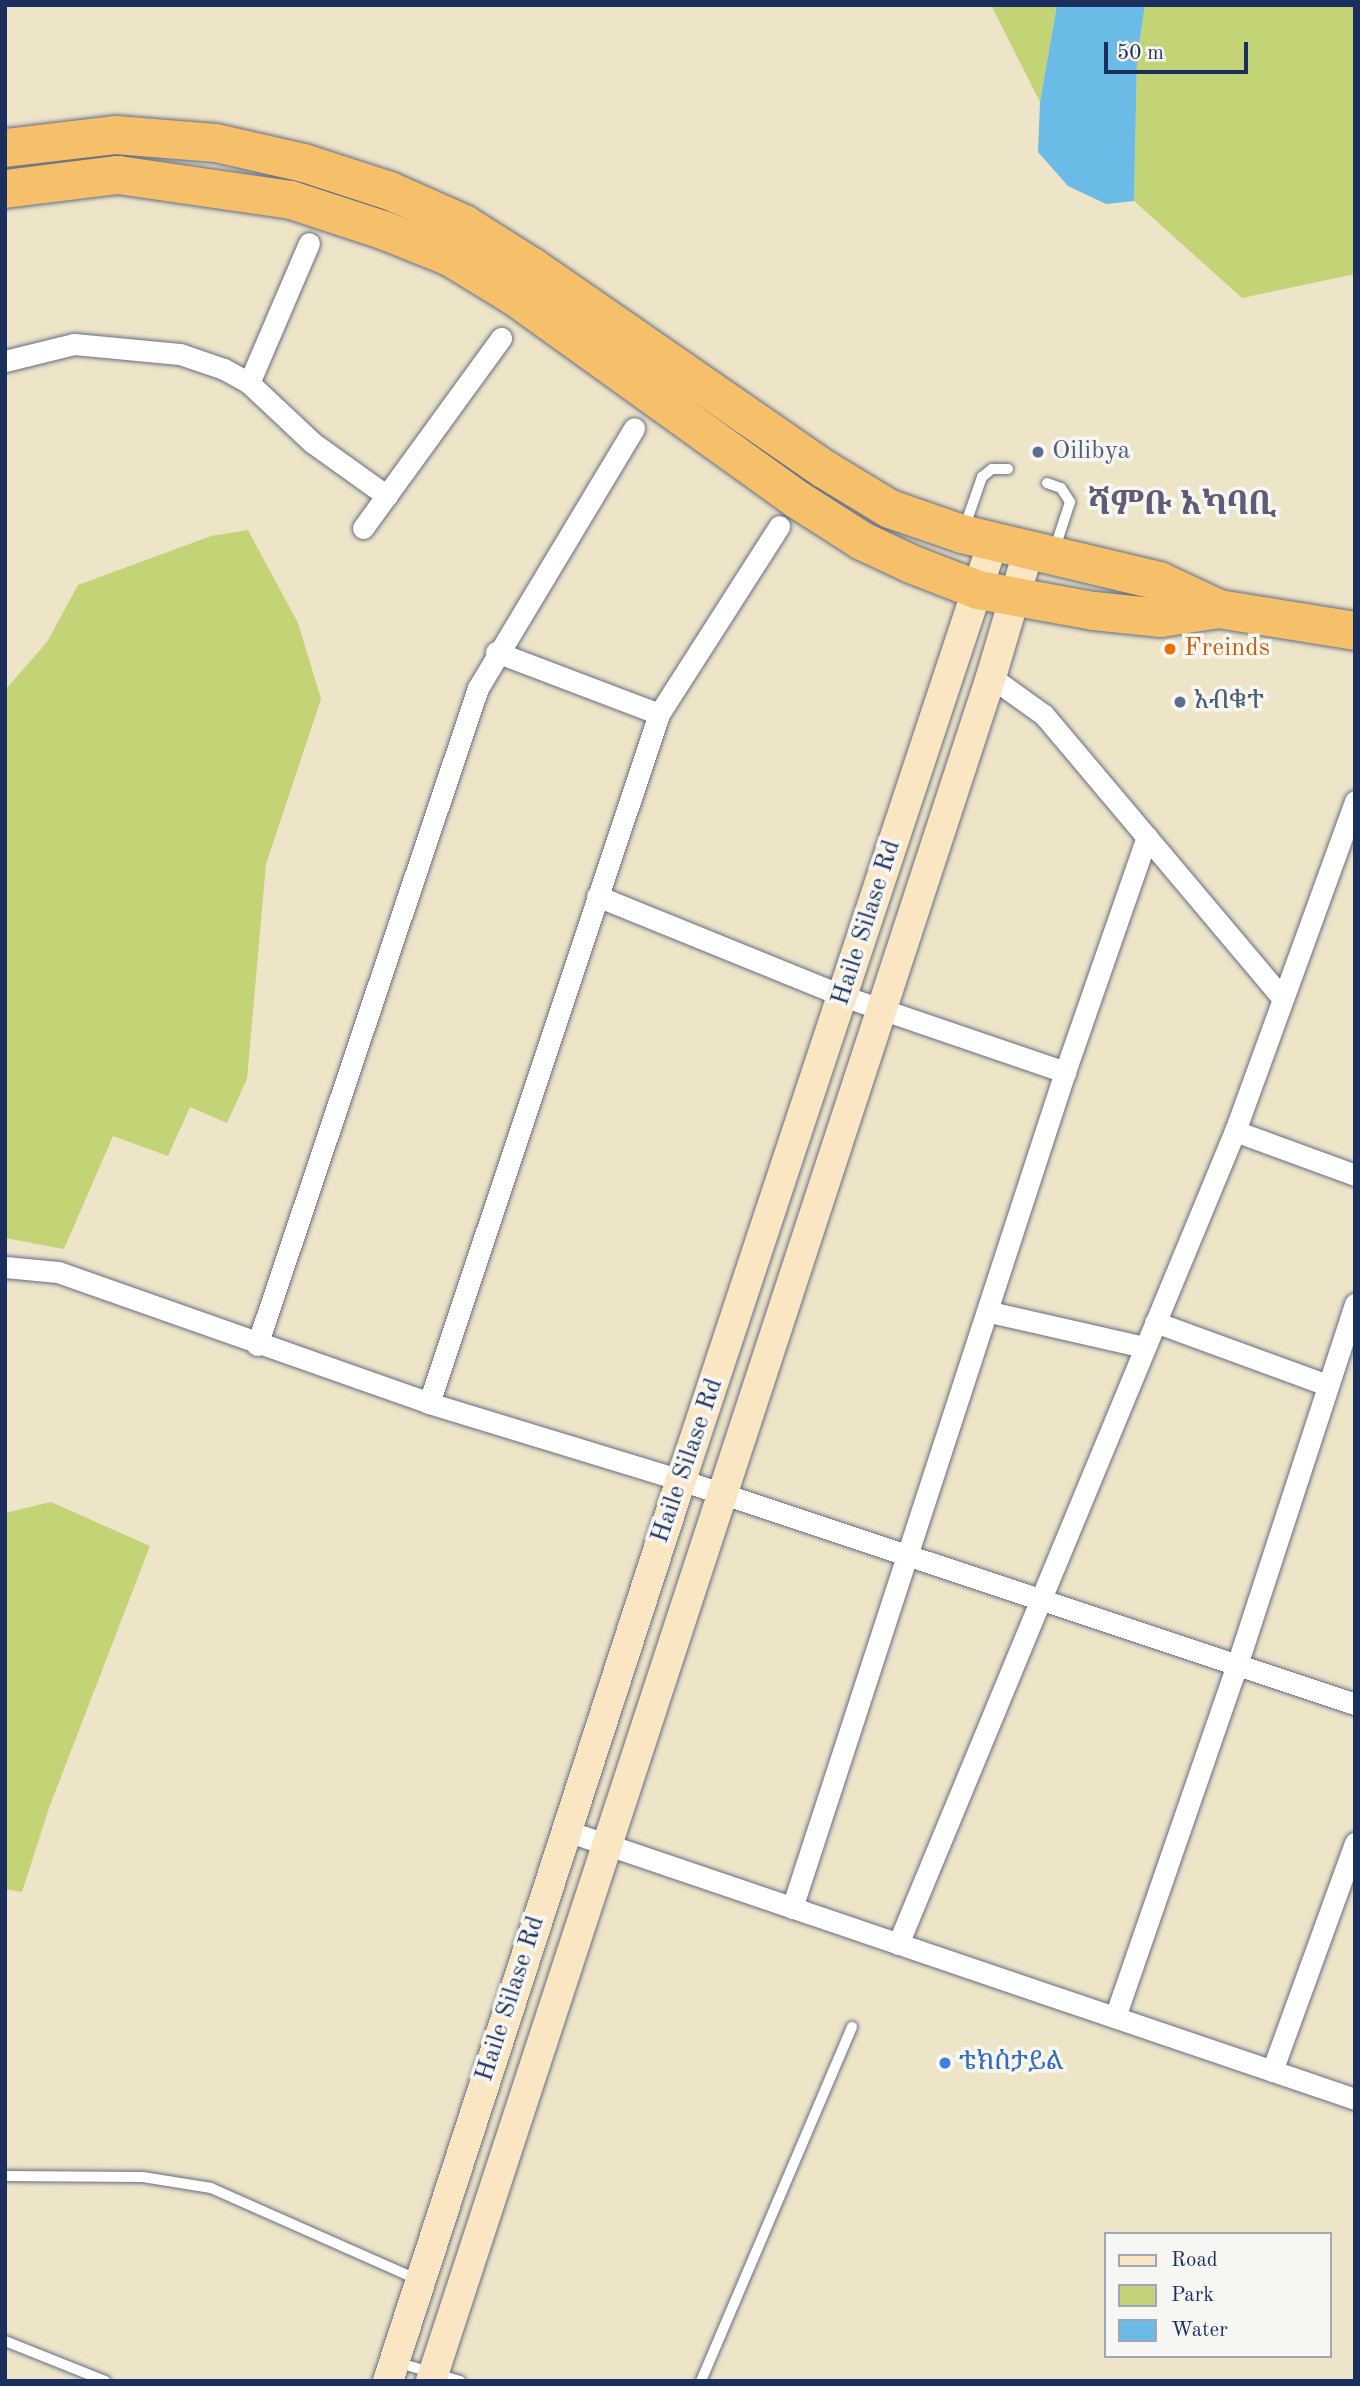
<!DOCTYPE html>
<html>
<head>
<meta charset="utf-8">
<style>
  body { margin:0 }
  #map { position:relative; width:1360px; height:2386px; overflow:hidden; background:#eee4c8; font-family:"Old Standard TT","Noto Serif Ethiopic",serif }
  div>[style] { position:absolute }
  .green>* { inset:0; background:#c3d476 }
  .water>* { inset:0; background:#6abbe5 }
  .roads { filter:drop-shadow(0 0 2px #656e83) drop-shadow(0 0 2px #656e83) }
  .lane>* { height:10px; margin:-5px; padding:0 5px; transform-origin:5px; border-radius:5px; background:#fff }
  .street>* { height:21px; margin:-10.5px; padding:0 10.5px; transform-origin:10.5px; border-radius:10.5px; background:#fff }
  .secondary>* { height:30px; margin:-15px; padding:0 15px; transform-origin:15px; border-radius:15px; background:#fbe6c4 }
  .highway>* { height:38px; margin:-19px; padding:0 19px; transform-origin:19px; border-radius:19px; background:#f6c06b }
  .dots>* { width:19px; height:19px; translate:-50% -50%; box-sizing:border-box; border:4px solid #f6f6f2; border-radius:50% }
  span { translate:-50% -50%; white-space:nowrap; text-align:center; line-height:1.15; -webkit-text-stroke:7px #f6f6f2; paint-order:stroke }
  .service-label { font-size:26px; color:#4e5e75 }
  .left { translate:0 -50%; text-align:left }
  .food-label { font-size:26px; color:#c56008 }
  .street-label { font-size:26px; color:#1b2f5e }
  .shop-label { font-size:26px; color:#366cbe }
  .district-label { font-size:33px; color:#615b76; font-weight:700 }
  .frame { position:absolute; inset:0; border:7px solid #1b2f5e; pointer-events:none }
  .legend { position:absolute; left:1104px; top:2232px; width:228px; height:126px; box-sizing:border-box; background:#f6f6f2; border:2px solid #9ea6b7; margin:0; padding:9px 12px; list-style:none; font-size:21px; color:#1b2f5e }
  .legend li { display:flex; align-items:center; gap:14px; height:35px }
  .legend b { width:35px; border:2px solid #9ea6b7 }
  .scale { position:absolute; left:1104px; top:42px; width:144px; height:32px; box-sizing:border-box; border:4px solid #1b2f5e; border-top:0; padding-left:9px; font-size:21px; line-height:24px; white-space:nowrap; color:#1b2f5e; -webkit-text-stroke:5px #f6f6f2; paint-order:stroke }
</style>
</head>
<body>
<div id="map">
  <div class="green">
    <i style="clip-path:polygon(991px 5px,1057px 5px,1040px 102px)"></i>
    <i style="clip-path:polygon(1145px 5px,1355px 5px,1355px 274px,1242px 298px,1134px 201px,1137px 59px)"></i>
    <i style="clip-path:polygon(248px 530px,298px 623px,321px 699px,266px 864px,247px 1079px,227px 1123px,190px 1107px,168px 1156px,113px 1136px,64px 1249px,5px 1238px,5px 690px,47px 642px,78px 585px,211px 536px)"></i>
    <i style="clip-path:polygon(51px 1502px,150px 1546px,49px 1808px,22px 1892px,5px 1889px,5px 1513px)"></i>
  </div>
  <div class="water">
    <i style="clip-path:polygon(1057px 5px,1145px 5px,1137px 59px,1134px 201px,1106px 204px,1068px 186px,1038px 152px,1040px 102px)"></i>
  </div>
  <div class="roads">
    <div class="lane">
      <i style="left:1047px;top:483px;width:15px;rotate:20deg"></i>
      <i style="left:1061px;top:488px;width:17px;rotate:57deg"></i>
      <i style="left:1070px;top:502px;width:52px;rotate:108.1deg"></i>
      <i style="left:965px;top:526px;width:52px;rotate:-70.9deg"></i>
      <i style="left:982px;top:477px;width:13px;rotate:-39deg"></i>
      <i style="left:992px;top:469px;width:16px"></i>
      <i style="left:5px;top:2176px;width:138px;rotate:0.4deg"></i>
      <i style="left:143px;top:2177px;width:69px;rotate:9.2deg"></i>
      <i style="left:211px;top:2188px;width:227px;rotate:23.9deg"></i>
      <i style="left:5px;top:2341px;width:108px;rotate:21.8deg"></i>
      <i style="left:396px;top:2362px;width:67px;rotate:16.5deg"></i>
      <i style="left:701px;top:2381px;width:385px;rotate:-66.9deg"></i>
    </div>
    <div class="street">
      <i style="left:5px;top:361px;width:71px;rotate:-13.8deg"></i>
      <i style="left:74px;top:344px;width:106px;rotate:5.4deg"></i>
      <i style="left:180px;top:354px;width:46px;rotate:18.8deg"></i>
      <i style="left:224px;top:369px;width:29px;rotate:29deg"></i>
      <i style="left:249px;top:383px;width:88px;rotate:43.2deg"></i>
      <i style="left:313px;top:443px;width:91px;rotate:35.6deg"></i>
      <i style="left:249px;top:383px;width:152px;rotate:-66.8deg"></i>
      <i style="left:363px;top:528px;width:235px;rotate:-54deg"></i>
      <i style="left:496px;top:652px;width:174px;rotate:20.8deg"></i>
      <i style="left:991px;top:677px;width:65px;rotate:35.6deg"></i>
      <i style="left:1044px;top:715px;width:370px;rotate:49.9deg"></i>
      <i style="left:597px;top:896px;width:266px;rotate:22.1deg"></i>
      <i style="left:843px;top:996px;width:235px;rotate:18.9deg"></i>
      <i style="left:1235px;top:1131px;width:128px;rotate:20.1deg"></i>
      <i style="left:5px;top:1267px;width:53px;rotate:5.4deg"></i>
      <i style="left:58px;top:1272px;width:393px;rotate:19.4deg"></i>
      <i style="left:429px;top:1403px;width:264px;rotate:17deg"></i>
      <i style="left:681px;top:1480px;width:710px;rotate:18.38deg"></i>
      <i style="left:990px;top:1312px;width:158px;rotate:12.8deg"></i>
      <i style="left:1155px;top:1322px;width:183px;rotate:20.1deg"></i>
      <i style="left:257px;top:1345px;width:693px;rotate:-71.41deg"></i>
      <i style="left:478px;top:688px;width:303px;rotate:-59deg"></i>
      <i style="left:429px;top:1403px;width:726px;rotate:-71.54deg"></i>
      <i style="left:659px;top:714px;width:223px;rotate:-57.4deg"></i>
      <i style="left:567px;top:1831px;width:832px;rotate:18.78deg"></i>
      <i style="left:792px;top:1908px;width:879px;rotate:-71.92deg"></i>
      <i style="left:1065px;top:1072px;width:249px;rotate:-70.8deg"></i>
      <i style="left:898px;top:1944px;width:880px;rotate:-67.49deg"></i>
      <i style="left:1235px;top:1131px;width:351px;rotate:-70deg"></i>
      <i style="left:1115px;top:2017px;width:373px;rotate:-70.9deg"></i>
      <i style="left:1237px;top:1665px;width:380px;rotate:-71.9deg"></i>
      <i style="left:1272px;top:2071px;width:243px;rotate:-70deg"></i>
    </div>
    <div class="secondary">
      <i style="left:388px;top:2381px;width:947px;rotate:-71.99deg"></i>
      <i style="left:681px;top:1480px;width:989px;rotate:-71.6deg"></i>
      <i style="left:431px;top:2381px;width:1794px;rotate:-71.81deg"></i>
      <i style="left:991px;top:677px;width:130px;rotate:-73.5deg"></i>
    </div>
    <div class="highway">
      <i style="left:5px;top:148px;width:112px;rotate:-6.7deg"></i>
      <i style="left:116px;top:135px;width:100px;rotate:4.6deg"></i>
      <i style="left:216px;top:143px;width:90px;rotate:12.8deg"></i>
      <i style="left:304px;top:163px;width:90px;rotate:18deg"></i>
      <i style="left:390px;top:191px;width:81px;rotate:24deg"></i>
      <i style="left:464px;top:224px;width:80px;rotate:32.3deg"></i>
      <i style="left:532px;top:267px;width:355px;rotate:34.7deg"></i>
      <i style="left:824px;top:469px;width:77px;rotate:31.2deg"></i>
      <i style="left:890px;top:509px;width:76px;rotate:19.1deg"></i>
      <i style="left:962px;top:534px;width:203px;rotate:13.4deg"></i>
      <i style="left:1159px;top:581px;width:66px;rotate:25deg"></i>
      <i style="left:1219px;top:609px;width:138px;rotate:9.2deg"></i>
      <i style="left:5px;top:189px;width:114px;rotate:-7.1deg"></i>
      <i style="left:118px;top:175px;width:175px;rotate:8.2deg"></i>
      <i style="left:291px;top:200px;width:97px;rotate:18.1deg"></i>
      <i style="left:383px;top:230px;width:72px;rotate:21.9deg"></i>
      <i style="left:450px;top:257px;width:75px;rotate:31.4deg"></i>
      <i style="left:514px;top:296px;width:350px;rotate:35.7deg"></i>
      <i style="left:798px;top:500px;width:76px;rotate:32.6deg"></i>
      <i style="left:862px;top:541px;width:54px;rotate:25.1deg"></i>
      <i style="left:911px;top:564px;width:72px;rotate:21.2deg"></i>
      <i style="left:978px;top:590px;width:118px;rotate:10.3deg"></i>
      <i style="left:1094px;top:611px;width:67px;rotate:6deg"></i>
      <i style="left:1161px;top:618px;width:59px;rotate:-8.8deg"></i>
    </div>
  </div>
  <div class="dots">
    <i style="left:1038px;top:452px;background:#5c6f8a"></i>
    <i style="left:1170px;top:649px;background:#e8710a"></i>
    <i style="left:1180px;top:702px;background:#5c6f8a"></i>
    <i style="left:945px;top:2063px;background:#3f7fe0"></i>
  </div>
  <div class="service-label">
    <span class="left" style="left:1052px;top:452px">Oilibya</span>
    <span class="left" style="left:1194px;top:702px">አብቁተ</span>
  </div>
  <div class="food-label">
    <span class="left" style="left:1184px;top:649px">Freinds</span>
  </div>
  <div class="street-label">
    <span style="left:867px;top:923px;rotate:-72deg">Haile Silase Rd</span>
    <span style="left:688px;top:1461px;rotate:-71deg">Haile Silase Rd</span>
    <span style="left:511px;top:1999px;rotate:-72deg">Haile Silase Rd</span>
  </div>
  <div class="shop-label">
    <span class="left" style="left:959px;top:2063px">ቴክስታይል</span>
  </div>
  <div class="district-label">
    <span style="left:1182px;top:506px">ሻምቡ አካባቢ</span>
  </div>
  <div class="frame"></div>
  <ul class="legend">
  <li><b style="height:9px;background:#fbe6c4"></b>Road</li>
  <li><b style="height:19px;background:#c3d476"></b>Park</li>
  <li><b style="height:19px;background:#6abbe5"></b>Water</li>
  </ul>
  <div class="scale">50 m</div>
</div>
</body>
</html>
